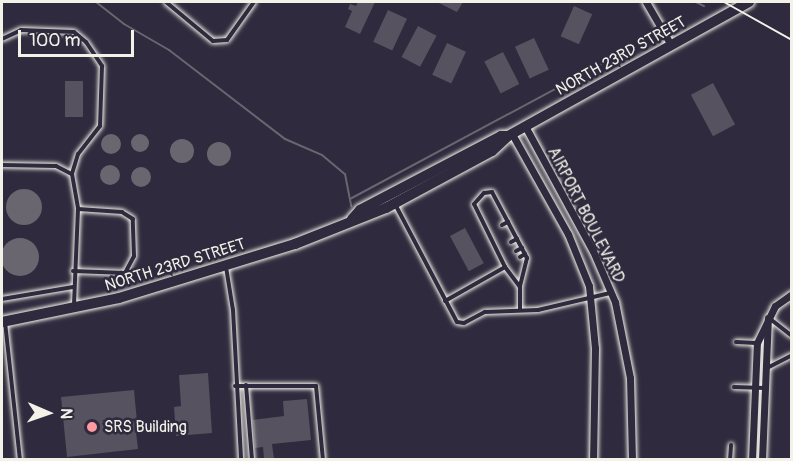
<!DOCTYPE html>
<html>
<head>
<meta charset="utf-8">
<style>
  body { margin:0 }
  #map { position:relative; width:793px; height:461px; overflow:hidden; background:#2f2a3d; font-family:Pangolin,sans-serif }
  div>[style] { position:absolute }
  .water>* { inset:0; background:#6a6670 }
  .round { border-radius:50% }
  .stream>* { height:2px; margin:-1px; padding:0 1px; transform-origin:1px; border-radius:1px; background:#6a6670 }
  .building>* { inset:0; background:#56525f; transform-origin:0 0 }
  .roads { filter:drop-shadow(0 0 2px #f4f1e8) drop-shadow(0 0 2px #f4f1e8) }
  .service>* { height:4px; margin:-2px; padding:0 2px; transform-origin:2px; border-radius:2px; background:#2f2a3d }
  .minor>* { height:7px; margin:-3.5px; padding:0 3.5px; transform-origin:3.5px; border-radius:3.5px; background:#2f2a3d }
  .secondary>* { height:10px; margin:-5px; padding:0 5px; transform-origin:5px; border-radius:5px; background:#2f2a3d }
  .rail>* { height:2px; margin:-1px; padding:0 1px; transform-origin:1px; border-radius:1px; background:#f4f1e8 }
  .dots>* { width:16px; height:16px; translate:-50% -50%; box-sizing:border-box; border:3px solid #2f2a3d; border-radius:50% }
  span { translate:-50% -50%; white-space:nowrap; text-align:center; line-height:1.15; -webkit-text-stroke:5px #2f2a3d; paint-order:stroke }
  .street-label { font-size:16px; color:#f4f1e8 }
  .poi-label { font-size:16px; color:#f4f1e8 }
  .left { translate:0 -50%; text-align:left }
  .frame { position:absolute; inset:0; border:3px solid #f4f1e8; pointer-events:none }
  .north { position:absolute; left:18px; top:383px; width:60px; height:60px; -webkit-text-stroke:4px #2f2a3d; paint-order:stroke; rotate:92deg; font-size:16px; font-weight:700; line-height:24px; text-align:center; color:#f4f1e8 }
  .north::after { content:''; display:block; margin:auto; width:21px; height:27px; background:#f4f1e8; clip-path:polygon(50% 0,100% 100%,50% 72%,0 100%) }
  .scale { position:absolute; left:18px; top:30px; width:116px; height:27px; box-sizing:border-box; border:3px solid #f4f1e8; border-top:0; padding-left:8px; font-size:18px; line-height:21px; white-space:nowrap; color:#f4f1e8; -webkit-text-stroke:4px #2f2a3d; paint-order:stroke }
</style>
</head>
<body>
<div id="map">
  <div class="water">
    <i class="round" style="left:131px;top:134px;width:18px;height:18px"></i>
    <i class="round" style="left:101px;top:134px;width:20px;height:20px"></i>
    <i class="round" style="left:170px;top:139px;width:24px;height:24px"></i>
    <i class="round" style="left:207px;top:142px;width:24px;height:24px"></i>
    <i class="round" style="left:100px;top:165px;width:20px;height:20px"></i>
    <i class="round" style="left:131px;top:167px;width:20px;height:20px"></i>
    <i class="round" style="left:6px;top:189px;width:36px;height:36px"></i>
    <i class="round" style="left:1px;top:238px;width:38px;height:38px"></i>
  </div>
  <div class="stream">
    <i style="left:96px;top:2px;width:36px;rotate:38deg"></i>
    <i style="left:124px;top:24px;width:52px;rotate:30deg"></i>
    <i style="left:169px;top:50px;width:146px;rotate:37.5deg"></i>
    <i style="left:285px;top:139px;width:40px;rotate:23.4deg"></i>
    <i style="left:322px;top:155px;width:30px;rotate:40deg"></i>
    <i style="left:345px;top:174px;width:33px;rotate:79deg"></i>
    <i style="left:696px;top:2px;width:9px;rotate:27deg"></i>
    <i style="left:350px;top:199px;width:315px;rotate:-28.2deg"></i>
  </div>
  <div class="building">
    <i style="clip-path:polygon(358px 2px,375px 2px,360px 34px,345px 27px,352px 11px,348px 9px,350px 4px,356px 6px)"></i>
    <i style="clip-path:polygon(437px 2px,463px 2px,457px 12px)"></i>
    <i style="left:574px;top:6px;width:20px;height:33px;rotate:24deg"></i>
    <i style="left:388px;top:10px;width:21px;height:35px;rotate:25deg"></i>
    <i style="left:418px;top:26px;width:21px;height:35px;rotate:28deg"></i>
    <i style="left:534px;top:38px;width:35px;height:21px;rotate:65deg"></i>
    <i style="left:447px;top:43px;width:21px;height:35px;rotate:25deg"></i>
    <i style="left:503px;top:52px;width:36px;height:21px;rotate:63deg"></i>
    <i style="left:65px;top:81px;width:18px;height:36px"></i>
    <i style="left:713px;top:83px;width:47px;height:25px;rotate:62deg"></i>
    <i style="left:465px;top:228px;width:40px;height:17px;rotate:62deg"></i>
    <i style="clip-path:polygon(208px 373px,212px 433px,176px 436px,174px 407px,181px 406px,179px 375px)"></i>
    <i style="clip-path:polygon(134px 390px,137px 422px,148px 421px,149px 430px,136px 432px,138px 449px,67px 457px,61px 397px)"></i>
    <i style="clip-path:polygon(307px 399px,311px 440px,272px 444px,274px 459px,264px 459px,263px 447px,255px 448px,253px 420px,284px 416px,283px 401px)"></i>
  </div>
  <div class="roads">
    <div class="service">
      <i style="left:166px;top:2px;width:61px;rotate:39.7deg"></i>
      <i style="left:213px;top:41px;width:14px;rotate:-4deg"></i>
      <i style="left:227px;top:40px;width:47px;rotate:-54.6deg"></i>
      <i style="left:2px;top:39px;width:21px;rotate:-25deg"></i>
      <i style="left:21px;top:30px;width:53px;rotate:2.2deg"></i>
      <i style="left:74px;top:32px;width:16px;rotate:40deg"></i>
      <i style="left:86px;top:42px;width:29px;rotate:56deg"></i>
      <i style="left:102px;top:66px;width:60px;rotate:91.9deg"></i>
      <i style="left:100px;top:126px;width:36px;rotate:128deg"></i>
      <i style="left:78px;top:154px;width:21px;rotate:107deg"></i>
      <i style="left:72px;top:174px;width:36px;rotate:80deg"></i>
      <i style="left:78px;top:209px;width:97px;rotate:92.4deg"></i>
      <i style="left:2px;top:165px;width:54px;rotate:1.1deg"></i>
      <i style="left:56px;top:166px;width:18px;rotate:27deg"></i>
      <i style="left:395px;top:204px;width:133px;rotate:62.3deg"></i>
      <i style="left:457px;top:322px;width:7px;rotate:8deg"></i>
      <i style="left:464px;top:323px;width:24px;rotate:-28deg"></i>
      <i style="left:485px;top:312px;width:53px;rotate:-2.2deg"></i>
      <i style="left:538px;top:310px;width:74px;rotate:-13.3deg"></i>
      <i style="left:502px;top:225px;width:7px;rotate:-27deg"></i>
      <i style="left:511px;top:242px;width:7px;rotate:-27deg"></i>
      <i style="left:516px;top:251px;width:7px;rotate:-27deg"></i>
      <i style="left:520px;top:257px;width:6px;rotate:-31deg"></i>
      <i style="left:226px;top:267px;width:44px;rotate:80.8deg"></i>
      <i style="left:233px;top:310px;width:150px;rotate:86.9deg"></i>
      <i style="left:505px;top:267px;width:70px;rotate:-116.2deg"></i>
      <i style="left:474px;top:204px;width:15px;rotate:-48deg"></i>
      <i style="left:484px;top:193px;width:8px;rotate:-7deg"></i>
      <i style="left:492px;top:192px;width:75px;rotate:62.1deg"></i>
      <i style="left:527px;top:258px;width:30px;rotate:104deg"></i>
      <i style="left:73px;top:271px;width:52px;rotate:2.2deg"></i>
      <i style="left:125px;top:273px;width:19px;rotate:-62deg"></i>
      <i style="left:134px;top:256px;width:37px;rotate:-92deg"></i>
      <i style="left:133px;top:219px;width:13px;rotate:-148deg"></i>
      <i style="left:122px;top:212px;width:44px;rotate:-176.1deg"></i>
      <i style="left:2px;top:299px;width:72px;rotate:-9.6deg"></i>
      <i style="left:445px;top:301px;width:69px;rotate:-29.5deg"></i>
      <i style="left:505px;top:267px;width:25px;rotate:53deg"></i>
      <i style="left:520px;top:287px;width:22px;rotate:90deg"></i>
      <i style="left:769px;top:318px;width:29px;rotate:38deg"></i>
      <i style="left:5px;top:322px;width:139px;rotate:83.8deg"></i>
      <i style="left:736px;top:342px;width:20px;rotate:3deg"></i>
      <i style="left:767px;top:368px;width:28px;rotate:-27deg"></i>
      <i style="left:246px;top:385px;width:75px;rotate:85.4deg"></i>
      <i style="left:235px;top:386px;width:81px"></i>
      <i style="left:316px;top:386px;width:74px;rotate:84.6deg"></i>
      <i style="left:734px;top:387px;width:31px;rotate:2deg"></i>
      <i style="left:730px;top:460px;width:15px;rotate:-86deg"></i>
    </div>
    <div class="minor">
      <i style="left:646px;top:2px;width:50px;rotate:59.8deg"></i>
      <i style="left:525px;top:126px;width:142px;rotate:61.5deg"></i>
      <i style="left:593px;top:251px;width:56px;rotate:66.7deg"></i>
      <i style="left:615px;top:302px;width:77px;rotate:78.8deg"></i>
      <i style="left:630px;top:378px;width:82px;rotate:88.6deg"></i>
      <i style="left:512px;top:134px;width:115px;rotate:60.8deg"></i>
      <i style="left:568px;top:234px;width:56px;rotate:68deg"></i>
      <i style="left:589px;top:286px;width:62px;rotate:84.5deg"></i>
      <i style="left:595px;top:348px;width:112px;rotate:91deg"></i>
      <i style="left:752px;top:460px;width:117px;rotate:-87.6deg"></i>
      <i style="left:757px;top:343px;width:41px;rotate:-64.1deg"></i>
      <i style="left:775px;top:306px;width:21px;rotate:-35deg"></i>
      <i style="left:762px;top:460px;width:142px;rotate:-87.6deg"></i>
    </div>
    <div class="secondary">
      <i style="left:352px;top:219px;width:12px;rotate:-48deg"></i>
      <i style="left:360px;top:210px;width:159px;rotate:-27.7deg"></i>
      <i style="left:501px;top:136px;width:7px"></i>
      <i style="left:508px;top:136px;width:276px;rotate:-29.1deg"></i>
      <i style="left:2px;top:322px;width:119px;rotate:-11.6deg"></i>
      <i style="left:119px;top:298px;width:184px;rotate:-17.1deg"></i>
      <i style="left:295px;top:244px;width:98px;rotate:-21.6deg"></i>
      <i style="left:386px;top:208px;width:120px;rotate:-28.3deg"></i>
      <i style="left:492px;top:151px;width:22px;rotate:-43deg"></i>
    </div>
  </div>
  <div class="rail">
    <i style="left:724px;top:2px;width:78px;rotate:29.2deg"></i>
  </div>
  <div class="dots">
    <i style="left:92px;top:427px;background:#ff9aa2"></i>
  </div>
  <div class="street-label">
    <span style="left:621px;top:56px;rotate:-29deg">NORTH 23RD STREET</span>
    <span style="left:586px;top:215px;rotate:63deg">AIRPORT BOULEVARD</span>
    <span style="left:175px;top:265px;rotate:-17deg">NORTH 23RD STREET</span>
  </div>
  <div class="poi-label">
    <span class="left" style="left:104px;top:427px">SRS Building</span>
  </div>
  <div class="frame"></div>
  <div class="north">N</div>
  <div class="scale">100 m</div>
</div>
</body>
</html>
